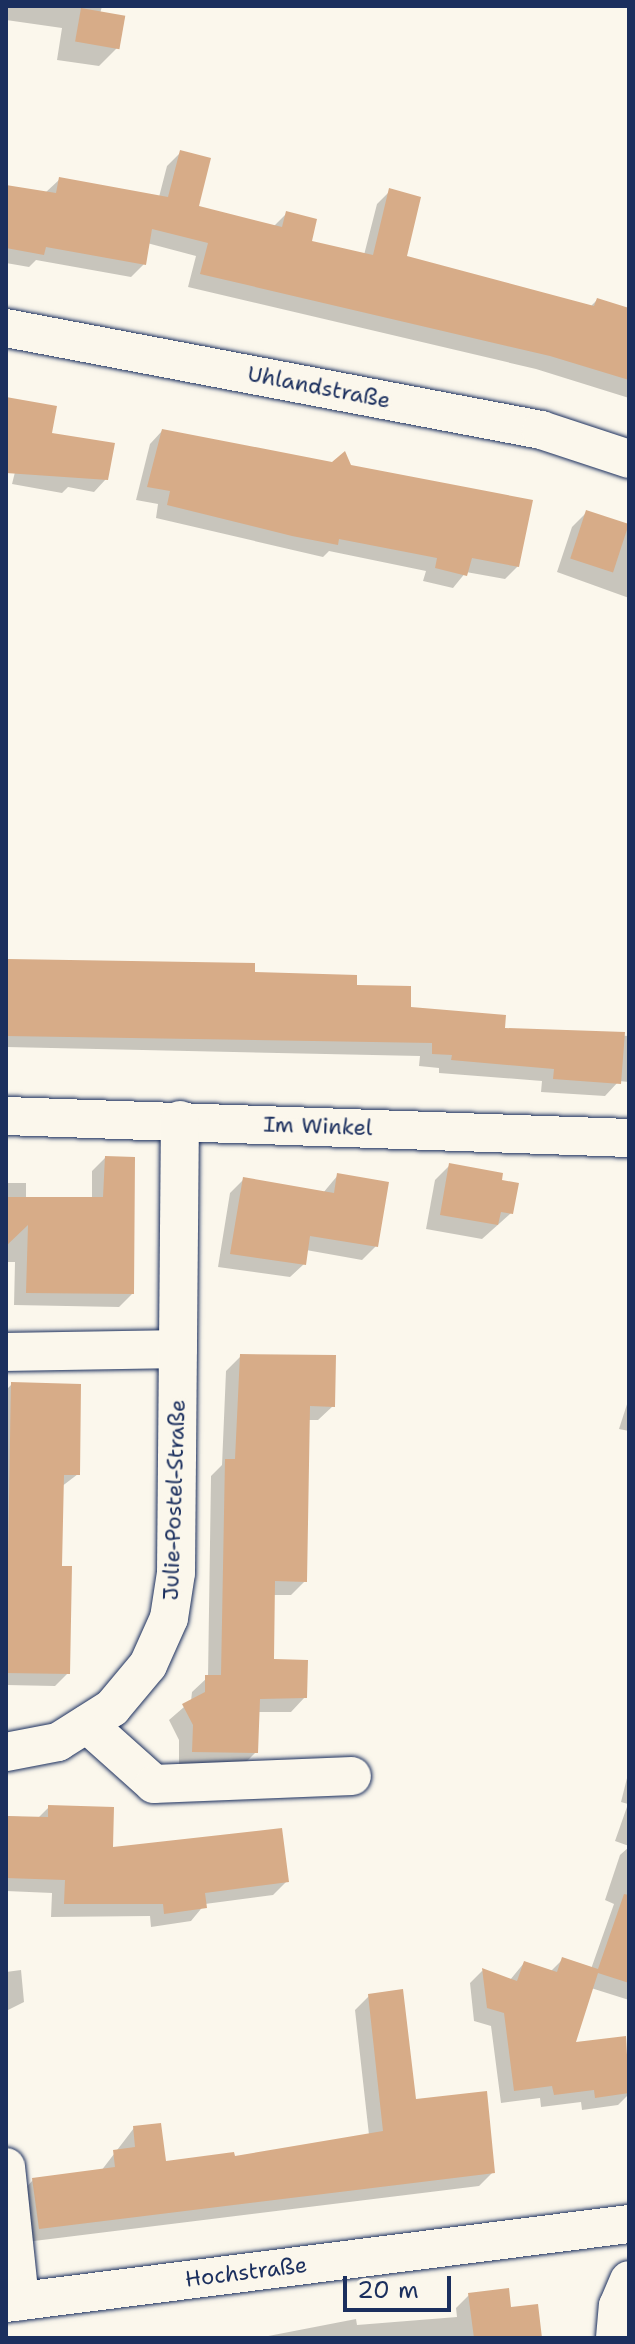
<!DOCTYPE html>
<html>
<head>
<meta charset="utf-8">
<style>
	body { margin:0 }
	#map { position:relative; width:635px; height:2344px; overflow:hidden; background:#fbf7ec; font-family:"Shantell Sans",sans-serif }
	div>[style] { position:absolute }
	.shadow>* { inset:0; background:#0003 }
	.building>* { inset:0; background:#d7ac88; transform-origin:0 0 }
	.roads { filter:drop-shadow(0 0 2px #1b2f5e) drop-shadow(0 0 2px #1b2f5e) }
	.minor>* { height:38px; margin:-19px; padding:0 19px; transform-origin:19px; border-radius:19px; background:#fbf7ec }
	span { translate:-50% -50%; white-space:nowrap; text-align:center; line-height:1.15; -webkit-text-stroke:6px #fbf7ec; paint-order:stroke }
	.street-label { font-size:22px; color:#1b2f5e }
	.frame { position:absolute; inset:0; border:8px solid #1b2f5e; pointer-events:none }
	.scale { position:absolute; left:343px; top:2276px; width:108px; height:36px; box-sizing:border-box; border:4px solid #1b2f5e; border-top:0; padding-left:10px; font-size:24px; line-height:28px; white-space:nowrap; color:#1b2f5e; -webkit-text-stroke:6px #fbf7ec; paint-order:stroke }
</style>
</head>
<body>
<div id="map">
	<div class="shadow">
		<div style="clip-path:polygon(6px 6px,102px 6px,100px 14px,118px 47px,99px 66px,57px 60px,62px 28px,6px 20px)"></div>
		<div style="clip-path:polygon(181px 152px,196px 208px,273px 227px,287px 213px,309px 242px,364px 255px,377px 204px,390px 191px,404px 257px,590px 307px,597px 300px,629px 310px,629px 398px,536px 369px,188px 287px,196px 256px,147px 243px,144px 264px,131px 277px,36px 260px,29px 267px,6px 263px,6px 186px,45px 193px,60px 179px,159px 197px,167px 166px)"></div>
		<div style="clip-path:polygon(6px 400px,50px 435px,106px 479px,94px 492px,68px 487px,62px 493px,12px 484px,17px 464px,6px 462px)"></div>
		<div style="clip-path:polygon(162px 431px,350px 467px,518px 566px,505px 579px,466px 572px,453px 588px,423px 581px,426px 571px,329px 551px,323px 557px,156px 518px,158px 504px,136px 500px,150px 444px)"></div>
		<div style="clip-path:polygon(587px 512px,629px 526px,629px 598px,557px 572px,572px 527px)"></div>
		<div style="clip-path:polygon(6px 961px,253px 965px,253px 974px,355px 987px,409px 1009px,503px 1030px,629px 1036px,629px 1082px,619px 1081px,605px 1096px,541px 1092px,542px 1081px,439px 1073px,439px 1068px,419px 1066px,420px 1056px,6px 1047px)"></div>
		<div style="clip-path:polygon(105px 1158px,132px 1294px,119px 1307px,14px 1305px,15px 1262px,6px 1262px,6px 1183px,26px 1183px,26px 1199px,92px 1199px,92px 1171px)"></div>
		<div style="clip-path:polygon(449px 1166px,500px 1182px,511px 1213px,482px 1239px,426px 1229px,435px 1180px)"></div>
		<div style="clip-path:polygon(338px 1175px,376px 1246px,362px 1260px,306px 1250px,304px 1264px,290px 1277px,218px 1267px,230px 1193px,244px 1179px,323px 1193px)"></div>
		<div style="clip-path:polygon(241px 1356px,333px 1406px,318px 1420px,308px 1420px,305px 1581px,291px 1595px,273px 1595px,272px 1661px,305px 1697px,291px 1712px,258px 1712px,256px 1752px,242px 1766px,179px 1766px,179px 1740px,169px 1720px,191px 1701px,192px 1692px,208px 1677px,211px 1476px,222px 1465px,226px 1371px)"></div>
		<div style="clip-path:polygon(12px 1384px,78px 1474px,61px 1487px,60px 1568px,68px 1673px,55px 1686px,6px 1685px,6px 1390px)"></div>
		<div style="clip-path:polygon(629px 1398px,629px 1431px,619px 1429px)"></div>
		<div style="clip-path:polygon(629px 1770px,629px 1846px,615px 1841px,628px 1804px,621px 1802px)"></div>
		<div style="clip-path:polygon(49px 1807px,111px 1849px,287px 1881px,273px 1895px,205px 1904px,191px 1921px,151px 1927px,150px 1916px,51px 1917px,52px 1893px,6px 1891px,6px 1816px,38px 1818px)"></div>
		<div style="clip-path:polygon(629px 1847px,629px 2000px,591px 1988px,573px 2045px,625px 2039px,629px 2094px,618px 2105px,582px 2110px,581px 2102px,541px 2107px,540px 2098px,501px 2103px,491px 2026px,474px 2021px,470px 1983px,482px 1971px,510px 1980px,524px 1963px,550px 1972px,563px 1959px,591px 1969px,614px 1904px,605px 1900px,620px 1855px)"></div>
		<div style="clip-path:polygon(21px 1970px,24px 2002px,6px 2011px,6px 1972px)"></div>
		<div style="clip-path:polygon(369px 1996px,414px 2101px,493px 2172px,479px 2186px,26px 2242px,20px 2194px,33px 2180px,101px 2171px,134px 2128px,164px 2163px,233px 2158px,369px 2135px,355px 2010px)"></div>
		<div style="clip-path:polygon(469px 2295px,509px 2309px,539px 2338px,258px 2338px,356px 2319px,357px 2325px,457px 2317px,456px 2308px)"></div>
	</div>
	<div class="building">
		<div style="left:81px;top:8px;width:45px;height:34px;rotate:10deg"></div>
		<div style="clip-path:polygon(180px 150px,211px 158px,199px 206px,282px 227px,286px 211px,317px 219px,312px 241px,373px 255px,389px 188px,421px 197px,407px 256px,594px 306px,597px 298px,629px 308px,629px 380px,550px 356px,200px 274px,208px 243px,152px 229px,146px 265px,46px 247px,44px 255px,6px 248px,6px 185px,56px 193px,59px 177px,168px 197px)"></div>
		<div style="clip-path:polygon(6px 397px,57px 406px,52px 433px,115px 443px,108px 480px,6px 473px)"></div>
		<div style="clip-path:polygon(162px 429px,332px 462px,345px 451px,351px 465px,533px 500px,519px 567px,472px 558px,467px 576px,435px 568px,437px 558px,339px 539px,338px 545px,292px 536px,167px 505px,170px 491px,147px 487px)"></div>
		<div style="left:586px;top:510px;width:45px;height:51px;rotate:18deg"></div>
		<div style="clip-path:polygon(8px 959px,255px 963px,255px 972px,357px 975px,357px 985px,411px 986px,411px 1007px,506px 1015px,505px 1028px,625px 1032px,621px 1084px,553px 1079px,554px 1069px,451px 1060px,452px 1055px,432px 1054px,432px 1043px,6px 1036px)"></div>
		<div style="clip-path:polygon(105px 1156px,135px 1157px,134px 1294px,26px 1293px,28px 1225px,6px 1246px,6px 1197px,103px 1197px)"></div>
		<div style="clip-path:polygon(449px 1163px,503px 1173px,502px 1180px,519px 1183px,513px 1214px,501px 1212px,498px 1225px,440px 1215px)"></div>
		<div style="clip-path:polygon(337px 1173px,389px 1182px,378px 1247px,310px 1236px,306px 1265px,230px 1254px,243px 1177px,334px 1193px)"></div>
		<div style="clip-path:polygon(240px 1354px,336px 1355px,335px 1407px,310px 1406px,307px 1582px,275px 1581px,274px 1659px,308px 1660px,307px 1698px,260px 1699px,258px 1753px,192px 1752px,193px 1725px,182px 1704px,205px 1692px,205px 1675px,221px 1675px,225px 1459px,235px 1459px)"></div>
		<div style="clip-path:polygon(11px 1382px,81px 1384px,80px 1475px,64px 1475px,62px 1566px,72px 1566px,70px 1674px,6px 1673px)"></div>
		<div style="clip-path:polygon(48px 1805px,114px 1807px,113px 1847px,282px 1828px,289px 1882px,205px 1893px,207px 1908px,164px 1914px,163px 1904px,64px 1904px,65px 1880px,6px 1878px,6px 1816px,48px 1817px)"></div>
		<div style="clip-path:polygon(624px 1894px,629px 1895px,629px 1983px,598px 1973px,576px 2042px,626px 2036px,629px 2093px,595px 2098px,594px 2090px,554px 2095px,552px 2086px,514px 2091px,504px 2013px,487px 2008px,482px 1968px,517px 1981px,524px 1961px,557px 1972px,562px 1957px,598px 1969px)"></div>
		<div style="clip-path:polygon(403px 1989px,416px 2099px,487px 2091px,495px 2173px,39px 2229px,32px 2178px,115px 2167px,113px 2150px,135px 2147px,133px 2126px,161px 2123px,166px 2161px,234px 2152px,235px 2156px,383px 2131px,368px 1994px)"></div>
		<div style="clip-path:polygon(509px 2288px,511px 2307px,538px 2304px,542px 2338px,474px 2338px,468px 2293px)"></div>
	</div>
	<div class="roads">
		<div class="minor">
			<div style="left:6px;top:328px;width:545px;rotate:10.79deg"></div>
			<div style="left:541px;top:430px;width:93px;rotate:18.2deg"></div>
			<div style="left:6px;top:1116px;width:623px;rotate:2.02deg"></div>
			<div style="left:6px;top:1352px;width:172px;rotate:-1deg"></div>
			<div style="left:87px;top:1724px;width:90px;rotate:41.8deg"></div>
			<div style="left:154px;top:1784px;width:198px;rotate:-2.3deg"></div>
			<div style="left:6px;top:1752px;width:53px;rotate:-10.9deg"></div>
			<div style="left:58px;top:1742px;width:64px;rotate:-32.2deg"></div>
			<div style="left:112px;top:1708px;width:56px;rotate:-50.1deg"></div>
			<div style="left:148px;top:1665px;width:51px;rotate:-65.9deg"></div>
			<div style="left:169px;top:1618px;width:46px;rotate:-81.2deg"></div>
			<div style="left:176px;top:1573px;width:453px;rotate:-89.5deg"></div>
			<div style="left:6px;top:2167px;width:135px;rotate:84deg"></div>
			<div style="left:6px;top:2303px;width:628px;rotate:-7.23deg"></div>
			<div style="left:615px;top:2338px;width:32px;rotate:-85deg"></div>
			<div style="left:618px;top:2306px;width:28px;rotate:-67deg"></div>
		</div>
	</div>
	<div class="street-label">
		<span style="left:319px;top:387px;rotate:11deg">Uhlandstraße</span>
		<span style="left:318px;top:1126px;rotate:2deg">Im Winkel</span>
		<span style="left:174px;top:1500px;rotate:-88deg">Julie-Postel-Straße</span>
		<span style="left:246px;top:2272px;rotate:-7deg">Hochstraße</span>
	</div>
	<div class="frame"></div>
	<div class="scale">20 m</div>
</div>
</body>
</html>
